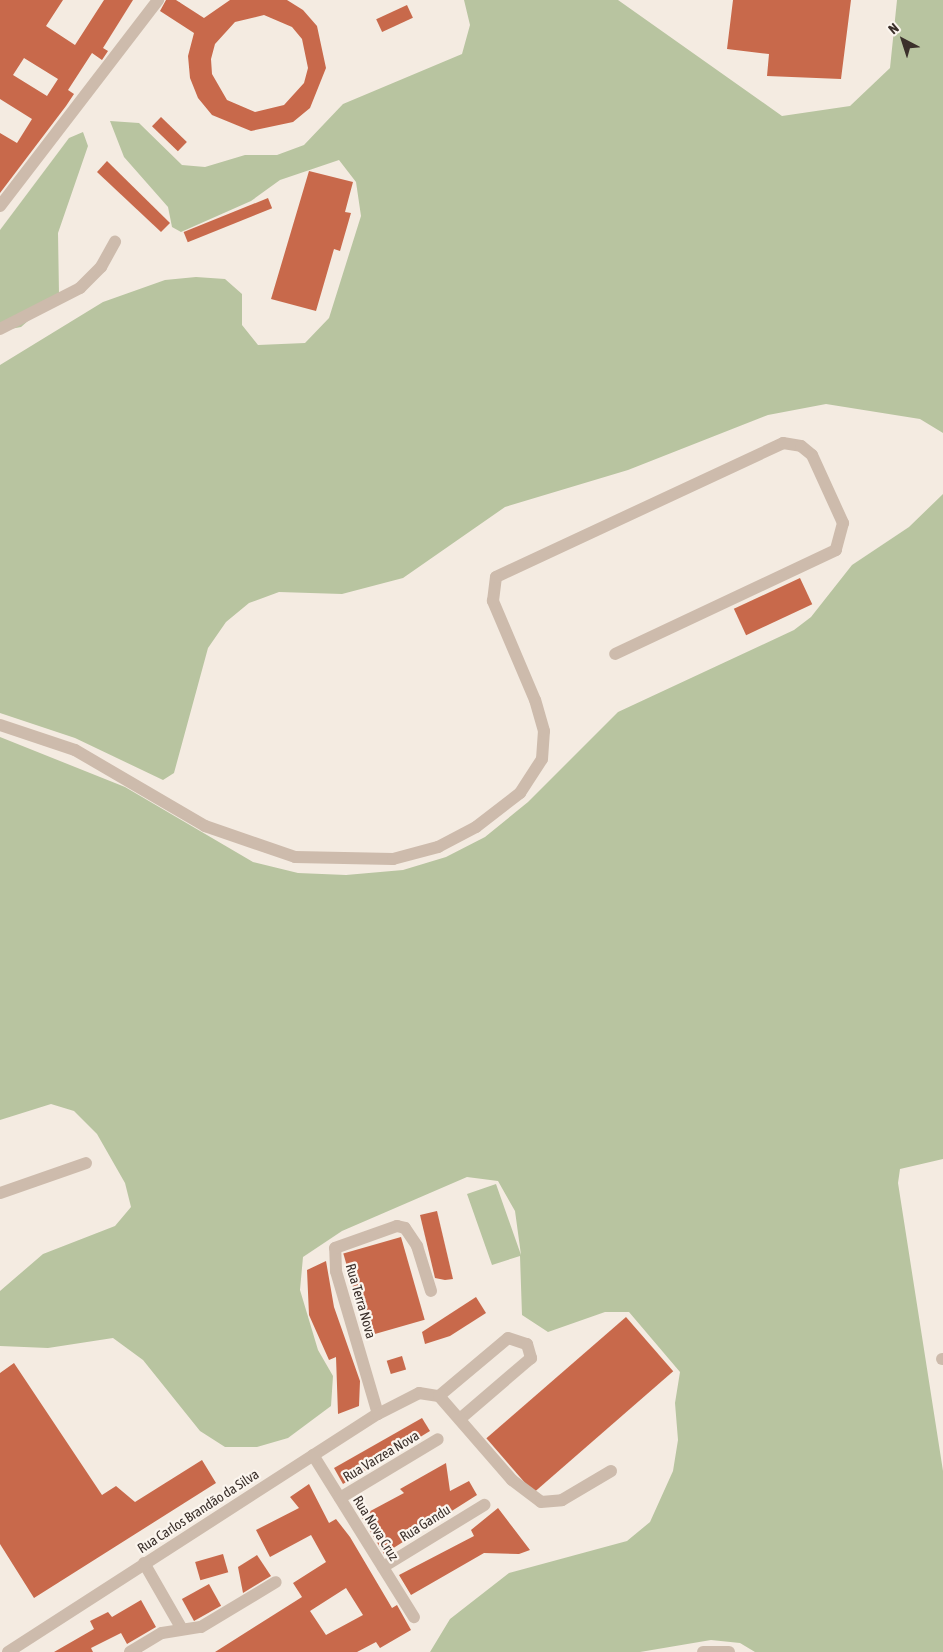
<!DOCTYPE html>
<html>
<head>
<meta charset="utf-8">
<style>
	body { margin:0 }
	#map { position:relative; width:943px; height:1652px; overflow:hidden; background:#f4ebe1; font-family:"Asap Condensed",sans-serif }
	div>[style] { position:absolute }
	.green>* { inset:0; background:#b8c4a0 }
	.building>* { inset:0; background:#c8694b; transform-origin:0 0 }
	.minor>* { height:12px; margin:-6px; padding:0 6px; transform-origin:6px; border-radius:6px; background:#cdbbac }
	span { translate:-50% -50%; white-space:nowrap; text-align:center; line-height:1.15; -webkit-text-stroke:4.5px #fbf5ee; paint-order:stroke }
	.street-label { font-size:14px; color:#3b302b }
	.north { position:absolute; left:878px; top:15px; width:50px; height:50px; -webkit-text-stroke:4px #fbf5ee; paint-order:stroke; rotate:320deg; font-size:14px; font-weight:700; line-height:20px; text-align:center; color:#3b302b }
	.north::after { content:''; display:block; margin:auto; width:18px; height:22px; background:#3b302b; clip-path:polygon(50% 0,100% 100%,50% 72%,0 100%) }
</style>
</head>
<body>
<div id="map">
	<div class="green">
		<div style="clip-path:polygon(464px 0,618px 0,782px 116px,850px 106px,890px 68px,897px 0,943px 0,943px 433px,920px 419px,826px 404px,768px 415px,628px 470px,505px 507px,403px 578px,342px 594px,279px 592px,249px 603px,226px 622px,208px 648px,174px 773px,163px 780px,75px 738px,0 713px,0 365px,103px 302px,165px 280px,196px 277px,225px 279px,242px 294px,242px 325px,258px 345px,305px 343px,329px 318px,361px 216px,356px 182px,339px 160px,280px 180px,251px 201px,181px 232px,172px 227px,168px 207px,124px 157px,110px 121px,139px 123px,182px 165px,205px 167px,245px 155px,277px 155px,304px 145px,343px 104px,462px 54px,470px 25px)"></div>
		<div style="clip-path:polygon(83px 132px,88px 146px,58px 233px,59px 294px,21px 327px,0 331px,0 230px,69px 138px)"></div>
		<div style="clip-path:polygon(943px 494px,943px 1159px,900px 1169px,898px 1183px,943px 1471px,943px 1652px,755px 1652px,740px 1643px,711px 1640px,640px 1652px,430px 1652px,450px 1619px,509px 1573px,627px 1541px,650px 1522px,673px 1471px,678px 1440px,675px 1403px,680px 1372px,629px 1312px,605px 1312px,548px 1332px,522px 1315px,520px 1256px,492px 1265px,467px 1194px,496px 1184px,521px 1255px,515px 1211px,498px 1181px,467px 1177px,342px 1231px,303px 1257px,300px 1290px,318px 1350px,333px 1376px,331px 1406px,288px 1438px,257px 1447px,225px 1447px,200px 1431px,143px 1360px,113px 1338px,48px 1348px,0 1346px,0 1291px,43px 1254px,115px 1226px,131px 1207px,125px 1183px,97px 1134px,74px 1111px,51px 1104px,0 1120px,0 737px,125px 787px,253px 862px,298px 873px,346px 875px,403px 870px,446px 857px,485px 837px,528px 802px,618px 712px,794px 630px,811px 617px,852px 565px,909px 527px)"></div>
	</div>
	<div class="building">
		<div style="clip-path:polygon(evenodd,0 0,63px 0,46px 26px,75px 45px,104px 0,133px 0,103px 48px,108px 51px,102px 60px,92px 53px,68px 90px,74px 94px,66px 106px,0 193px,0 133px,17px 143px,32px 119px,0 99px,0 0,24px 58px,58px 79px,47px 96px,13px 75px,24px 58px)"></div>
		<div style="clip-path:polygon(evenodd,166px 0,176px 0,204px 18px,230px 0,287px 0,303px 10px,317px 26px,326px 68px,310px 108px,293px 122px,251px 131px,212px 115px,198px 98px,190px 78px,188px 56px,194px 33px,160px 11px,166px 0,264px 15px,292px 27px,302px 39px,308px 68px,304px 83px,284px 105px,255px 112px,227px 100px,212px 74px,211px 59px,215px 44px,235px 22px,264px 15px)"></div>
		<div style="clip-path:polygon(733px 0,851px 0,841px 79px,767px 76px,769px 54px,727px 49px)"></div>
		<div style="left:407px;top:5px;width:14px;height:34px;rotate:65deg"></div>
		<div style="left:161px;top:117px;width:36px;height:13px;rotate:44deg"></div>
		<div style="clip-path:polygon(107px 161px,170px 223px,161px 232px,97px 172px)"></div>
		<div style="clip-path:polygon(309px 171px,353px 182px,345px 212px,351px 213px,340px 251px,334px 249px,316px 311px,271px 299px)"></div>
		<div style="left:268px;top:198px;width:11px;height:91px;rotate:68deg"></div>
		<div style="left:800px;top:578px;width:29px;height:73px;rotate:65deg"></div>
		<div style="clip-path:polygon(437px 1211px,453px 1279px,445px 1280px,435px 1278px,420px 1215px)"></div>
		<div style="left:401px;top:1237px;width:86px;height:60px;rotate:74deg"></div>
		<div style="clip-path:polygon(326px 1261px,334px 1307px,360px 1381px,359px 1406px,338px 1414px,336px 1357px,329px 1360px,309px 1315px,307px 1270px)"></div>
		<div style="clip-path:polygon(476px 1297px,486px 1313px,450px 1336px,425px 1344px,422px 1332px)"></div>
		<div style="left:626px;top:1317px;width:72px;height:185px;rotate:49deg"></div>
		<div style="left:402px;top:1356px;width:14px;height:16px;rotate:73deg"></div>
		<div style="clip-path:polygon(14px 1363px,102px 1495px,116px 1486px,135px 1502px,202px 1460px,216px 1483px,34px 1598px,0 1544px,0 1373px)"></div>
		<div style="clip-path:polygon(422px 1418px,430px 1431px,343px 1484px,334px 1468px)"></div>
		<div style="clip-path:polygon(446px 1463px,450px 1491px,469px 1481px,477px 1495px,384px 1554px,361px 1516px,404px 1493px,400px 1489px)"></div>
		<div style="clip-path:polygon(evenodd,309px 1484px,329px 1523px,336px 1519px,350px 1537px,392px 1608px,397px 1605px,411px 1630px,380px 1648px,376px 1642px,357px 1652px,215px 1652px,302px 1597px,293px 1583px,326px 1562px,311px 1535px,270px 1557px,256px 1530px,299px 1508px,290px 1497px,309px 1484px,346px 1588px,363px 1615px,326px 1635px,310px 1611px,346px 1588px)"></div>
		<div style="clip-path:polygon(498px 1508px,530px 1550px,519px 1554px,484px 1553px,411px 1595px,399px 1575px,474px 1536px,471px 1530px)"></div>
		<div style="left:223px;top:1554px;width:19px;height:29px;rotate:74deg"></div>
		<div style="clip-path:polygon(257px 1555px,271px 1576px,243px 1593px,238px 1567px)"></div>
		<div style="left:209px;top:1584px;width:25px;height:31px;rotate:61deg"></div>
		<div style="clip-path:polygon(141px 1600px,156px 1627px,127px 1644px,121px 1633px,91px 1648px,93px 1652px,54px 1652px,94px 1629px,90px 1621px,108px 1612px,112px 1617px)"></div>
	</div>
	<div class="minor">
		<div style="left:0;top:206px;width:260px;rotate:-52.5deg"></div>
		<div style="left:0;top:329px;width:90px;rotate:-27.1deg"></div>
		<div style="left:80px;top:288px;width:30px;rotate:-45deg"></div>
		<div style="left:101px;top:267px;width:29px;rotate:-61deg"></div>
		<div style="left:0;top:725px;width:79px;rotate:18.4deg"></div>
		<div style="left:75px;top:750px;width:151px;rotate:30.3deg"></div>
		<div style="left:205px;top:826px;width:95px;rotate:19deg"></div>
		<div style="left:295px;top:857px;width:98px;rotate:1.2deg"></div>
		<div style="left:393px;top:859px;width:47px;rotate:-14.9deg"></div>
		<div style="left:438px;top:847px;width:43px;rotate:-27.8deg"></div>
		<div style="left:476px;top:827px;width:56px;rotate:-37.7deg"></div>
		<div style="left:520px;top:793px;width:40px;rotate:-57.1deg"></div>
		<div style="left:542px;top:759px;width:28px;rotate:-86deg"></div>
		<div style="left:544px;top:731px;width:32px;rotate:-106deg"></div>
		<div style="left:535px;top:700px;width:108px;rotate:-113deg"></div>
		<div style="left:493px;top:601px;width:24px;rotate:-83deg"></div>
		<div style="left:496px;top:577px;width:317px;rotate:-25deg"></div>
		<div style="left:783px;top:443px;width:18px;rotate:9deg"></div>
		<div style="left:801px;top:446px;width:14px;rotate:39deg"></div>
		<div style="left:812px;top:455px;width:75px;rotate:65.5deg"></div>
		<div style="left:843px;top:523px;width:28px;rotate:105deg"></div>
		<div style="left:836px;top:550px;width:244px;rotate:154.8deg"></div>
		<div style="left:0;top:1193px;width:91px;rotate:-19.2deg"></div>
		<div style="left:942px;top:1359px;width:1px"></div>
		<div style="left:439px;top:1396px;width:90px;rotate:-40deg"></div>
		<div style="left:508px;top:1338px;width:20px;rotate:18deg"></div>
		<div style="left:527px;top:1344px;width:15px;rotate:74deg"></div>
		<div style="left:531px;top:1358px;width:92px;rotate:139.4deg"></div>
		<div style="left:378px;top:1414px;width:149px;rotate:-106.4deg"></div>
		<div style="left:336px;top:1271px;width:23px;rotate:-92deg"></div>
		<div style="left:335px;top:1248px;width:66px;rotate:-19.5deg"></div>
		<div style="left:397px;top:1226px;width:8px;rotate:14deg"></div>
		<div style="left:405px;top:1228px;width:22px;rotate:56deg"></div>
		<div style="left:417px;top:1246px;width:47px;rotate:72.7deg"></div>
		<div style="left:313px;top:1455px;width:191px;rotate:58.1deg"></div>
		<div style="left:340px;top:1498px;width:114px;rotate:-31deg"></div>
		<div style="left:144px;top:1563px;width:76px;rotate:60.1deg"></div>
		<div style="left:383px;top:1567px;width:119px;rotate:-31.5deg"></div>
		<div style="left:8px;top:1652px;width:440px;rotate:-32.8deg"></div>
		<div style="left:378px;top:1414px;width:46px;rotate:-27.1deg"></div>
		<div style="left:419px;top:1393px;width:20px;rotate:9deg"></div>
		<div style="left:439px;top:1396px;width:111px;rotate:49deg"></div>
		<div style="left:512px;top:1480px;width:36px;rotate:37deg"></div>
		<div style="left:541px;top:1502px;width:21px;rotate:-5deg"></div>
		<div style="left:562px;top:1500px;width:57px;rotate:-30.6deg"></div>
		<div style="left:130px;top:1652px;width:37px;rotate:-31deg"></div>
		<div style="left:162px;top:1633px;width:39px;rotate:-9deg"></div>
		<div style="left:201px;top:1627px;width:87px;rotate:-31deg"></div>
		<div style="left:703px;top:1652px;width:26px"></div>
	</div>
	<div class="street-label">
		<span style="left:361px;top:1301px;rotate:74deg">Rua Terra Nova</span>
		<span style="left:381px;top:1456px;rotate:-31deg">Rua Varzea Nova</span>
		<span style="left:198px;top:1511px;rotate:-33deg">Rua Carlos Brandão da Silva</span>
		<span style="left:425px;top:1523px;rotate:-32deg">Rua Gandu</span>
		<span style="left:376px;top:1528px;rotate:58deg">Rua Nova Cruz</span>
	</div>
	<div class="north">N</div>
</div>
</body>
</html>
